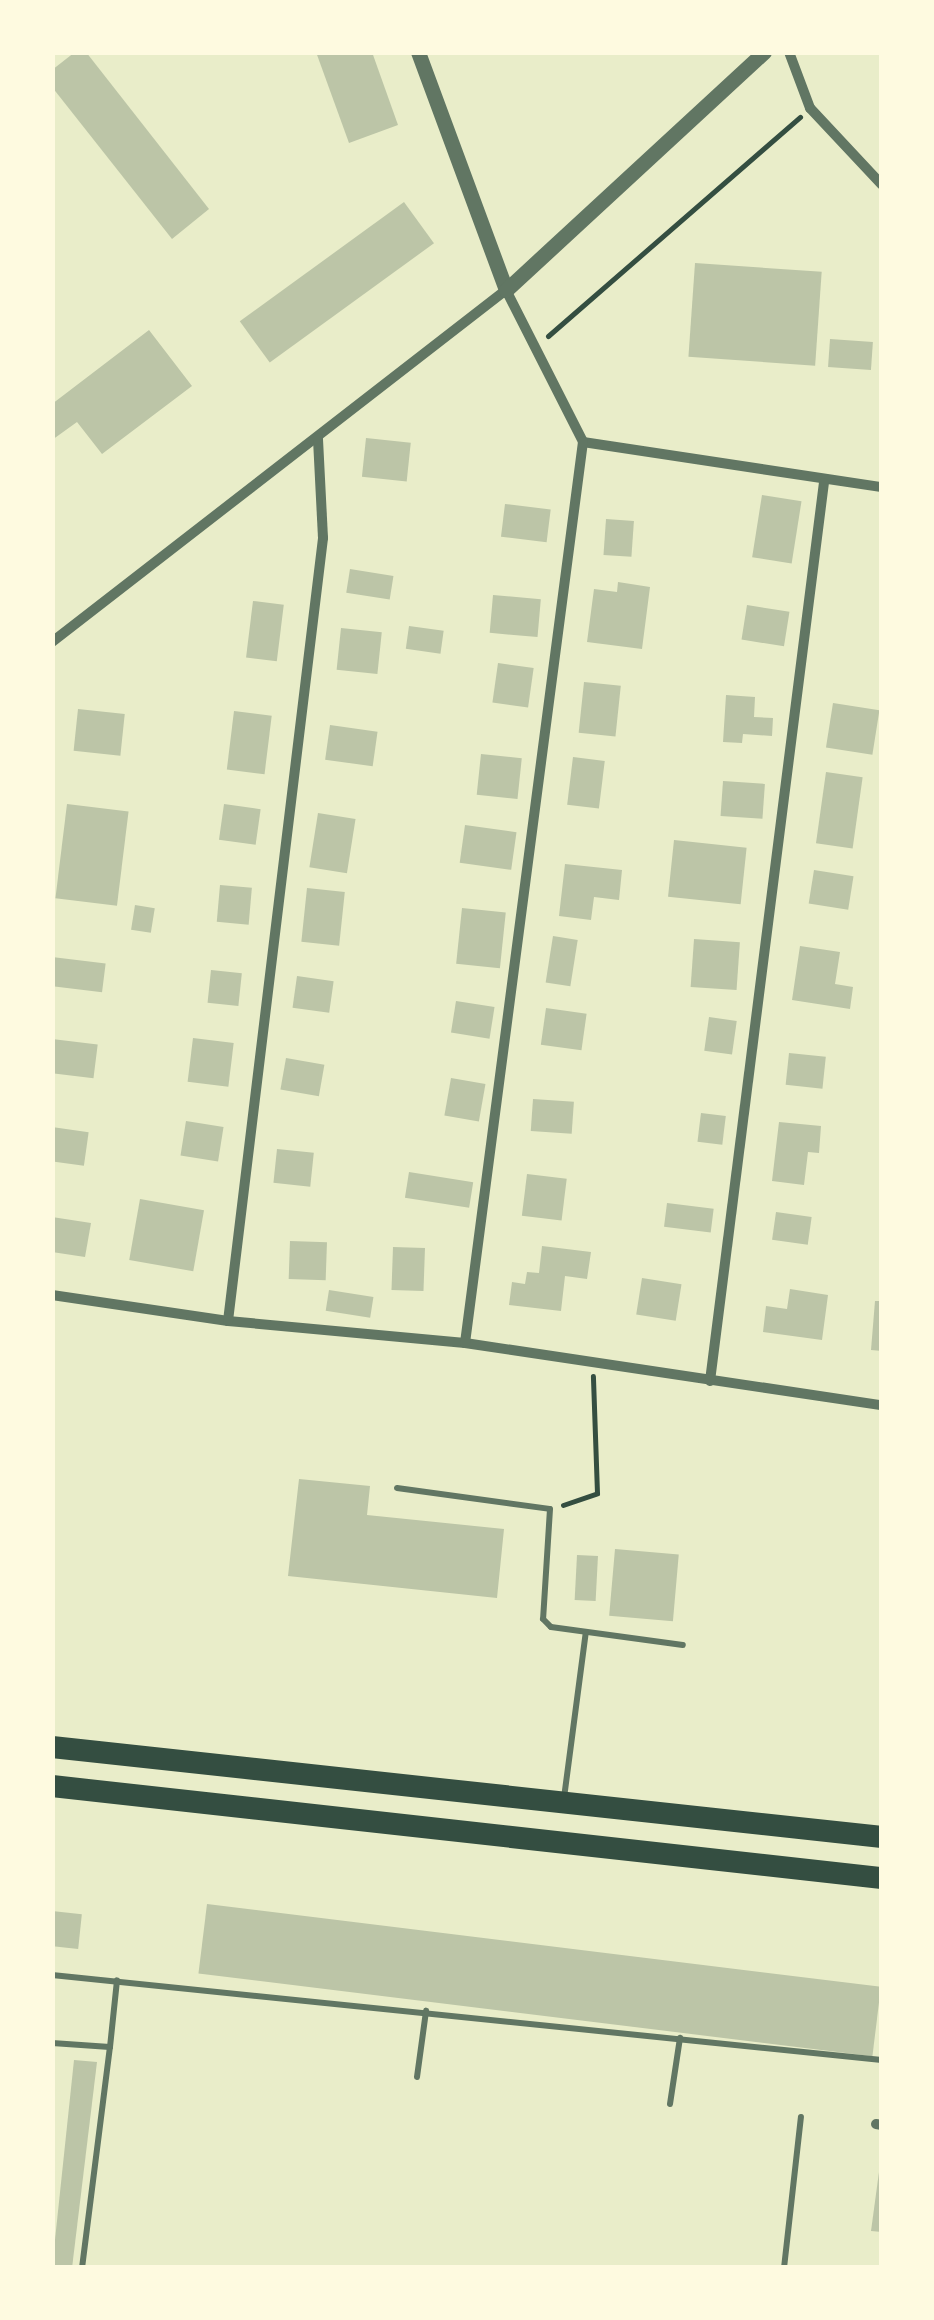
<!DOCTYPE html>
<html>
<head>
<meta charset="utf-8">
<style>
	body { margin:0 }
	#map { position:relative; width:934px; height:2320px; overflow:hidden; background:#e9edc9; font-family:Raleway,sans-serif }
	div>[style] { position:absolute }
	.building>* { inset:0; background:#bcc5a7; transform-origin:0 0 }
	.path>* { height:5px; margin:-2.5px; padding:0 2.5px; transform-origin:2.5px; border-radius:2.5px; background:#344e41 }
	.service>* { height:6px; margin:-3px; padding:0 3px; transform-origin:3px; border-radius:3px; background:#617663 }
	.minor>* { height:10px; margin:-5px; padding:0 5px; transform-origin:5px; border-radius:5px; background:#617663 }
	.tertiary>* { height:15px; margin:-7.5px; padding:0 7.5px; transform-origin:7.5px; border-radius:7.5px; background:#617663 }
	.trunk>* { height:22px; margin:-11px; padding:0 11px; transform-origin:11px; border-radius:11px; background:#344e41 }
	span { translate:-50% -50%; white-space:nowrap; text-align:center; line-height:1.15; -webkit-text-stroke:8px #fefae0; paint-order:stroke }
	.frame { position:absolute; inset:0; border:55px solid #fefae0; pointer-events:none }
</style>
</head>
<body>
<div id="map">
	<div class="building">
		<div style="clip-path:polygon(75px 52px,86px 52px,209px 209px,172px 239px,52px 87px,52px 70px)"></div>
		<div style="clip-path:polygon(316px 52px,372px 52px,398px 125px,349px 143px)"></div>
		<div style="left:404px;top:202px;width:51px;height:203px;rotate:54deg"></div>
		<div style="left:695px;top:263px;width:127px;height:94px;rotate:4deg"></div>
		<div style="clip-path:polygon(149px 330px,192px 386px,102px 454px,77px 422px,52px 440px,52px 404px)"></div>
		<div style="left:830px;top:339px;width:43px;height:28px;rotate:4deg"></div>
		<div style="left:366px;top:438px;width:45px;height:39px;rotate:6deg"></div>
		<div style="left:762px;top:495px;width:40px;height:63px;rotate:9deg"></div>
		<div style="left:505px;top:504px;width:46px;height:33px;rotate:7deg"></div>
		<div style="left:606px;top:519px;width:28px;height:36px;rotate:4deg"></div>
		<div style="left:350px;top:569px;width:44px;height:24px;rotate:9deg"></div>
		<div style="clip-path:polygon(618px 582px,650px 587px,642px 649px,587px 642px,594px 589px,617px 592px)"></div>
		<div style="left:493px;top:595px;width:48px;height:38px;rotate:5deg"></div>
		<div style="left:253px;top:601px;width:31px;height:57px;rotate:7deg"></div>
		<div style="left:747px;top:605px;width:43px;height:35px;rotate:9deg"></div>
		<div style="left:409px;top:626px;width:35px;height:23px;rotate:8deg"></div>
		<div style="left:341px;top:628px;width:41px;height:42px;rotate:6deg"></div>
		<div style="left:498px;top:663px;width:36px;height:40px;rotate:8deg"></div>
		<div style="left:584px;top:682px;width:37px;height:51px;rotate:6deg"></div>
		<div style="clip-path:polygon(726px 695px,755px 697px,754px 717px,773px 718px,772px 736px,743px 734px,742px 743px,723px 742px)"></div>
		<div style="left:833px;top:703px;width:47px;height:45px;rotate:9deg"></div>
		<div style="left:78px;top:709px;width:47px;height:42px;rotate:6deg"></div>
		<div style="left:234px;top:711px;width:38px;height:59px;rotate:7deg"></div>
		<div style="left:330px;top:725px;width:48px;height:35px;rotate:8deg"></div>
		<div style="left:481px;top:754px;width:41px;height:41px;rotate:6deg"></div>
		<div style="left:573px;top:757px;width:32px;height:48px;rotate:7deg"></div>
		<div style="left:826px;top:772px;width:37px;height:72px;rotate:8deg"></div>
		<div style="left:723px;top:781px;width:42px;height:35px;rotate:4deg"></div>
		<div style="left:67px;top:804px;width:62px;height:95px;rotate:7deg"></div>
		<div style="left:224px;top:804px;width:37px;height:36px;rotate:8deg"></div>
		<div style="left:318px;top:813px;width:38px;height:55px;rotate:9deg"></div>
		<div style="left:465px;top:825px;width:52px;height:38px;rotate:8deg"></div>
		<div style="left:674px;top:840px;width:73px;height:57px;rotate:6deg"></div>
		<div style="clip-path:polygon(565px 864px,622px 870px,619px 900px,594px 897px,591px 920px,559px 916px)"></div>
		<div style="left:814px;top:870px;width:40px;height:34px;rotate:9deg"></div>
		<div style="left:220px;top:885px;width:32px;height:37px;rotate:5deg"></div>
		<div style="left:307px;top:888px;width:38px;height:54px;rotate:6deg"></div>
		<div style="left:135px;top:905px;width:20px;height:25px;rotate:9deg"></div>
		<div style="left:462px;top:908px;width:44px;height:56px;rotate:6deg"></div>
		<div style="left:553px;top:936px;width:25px;height:47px;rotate:9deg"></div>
		<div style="left:694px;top:939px;width:46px;height:48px;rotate:4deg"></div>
		<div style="clip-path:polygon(800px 946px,840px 952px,835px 984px,853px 987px,850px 1009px,792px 1000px)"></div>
		<div style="left:52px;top:957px;width:54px;height:29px;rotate:7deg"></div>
		<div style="left:211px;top:970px;width:31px;height:33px;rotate:6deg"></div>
		<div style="left:297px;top:976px;width:37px;height:32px;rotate:8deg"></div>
		<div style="left:456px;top:1001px;width:39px;height:32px;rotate:9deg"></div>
		<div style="left:546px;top:1008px;width:41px;height:37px;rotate:8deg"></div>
		<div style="left:709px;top:1017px;width:28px;height:34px;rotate:8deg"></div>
		<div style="left:193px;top:1038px;width:41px;height:44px;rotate:7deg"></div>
		<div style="left:52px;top:1039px;width:46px;height:34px;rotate:7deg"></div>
		<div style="left:789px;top:1053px;width:37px;height:32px;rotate:6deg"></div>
		<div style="left:286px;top:1058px;width:39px;height:32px;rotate:10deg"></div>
		<div style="left:451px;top:1078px;width:35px;height:38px;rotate:10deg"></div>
		<div style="left:533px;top:1099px;width:41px;height:32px;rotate:4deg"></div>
		<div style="left:701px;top:1113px;width:25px;height:29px;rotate:7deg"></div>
		<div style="left:186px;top:1121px;width:38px;height:35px;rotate:9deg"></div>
		<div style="clip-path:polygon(779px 1122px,821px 1126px,819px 1153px,808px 1152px,804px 1185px,772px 1181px)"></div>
		<div style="left:52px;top:1127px;width:37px;height:34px;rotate:8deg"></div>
		<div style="left:277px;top:1149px;width:37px;height:34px;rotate:6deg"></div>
		<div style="left:409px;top:1172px;width:65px;height:26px;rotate:9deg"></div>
		<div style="left:527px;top:1174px;width:40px;height:42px;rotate:7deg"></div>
		<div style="left:140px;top:1199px;width:65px;height:62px;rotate:10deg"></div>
		<div style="left:667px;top:1203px;width:47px;height:24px;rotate:7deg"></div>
		<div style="left:776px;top:1212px;width:36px;height:28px;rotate:8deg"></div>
		<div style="clip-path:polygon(52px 1217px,91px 1223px,85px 1257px,52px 1252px)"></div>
		<div style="left:290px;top:1241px;width:37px;height:38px;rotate:2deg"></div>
		<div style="clip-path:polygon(542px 1246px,591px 1252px,587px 1279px,565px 1276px,561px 1311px,509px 1305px,512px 1282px,525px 1284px,527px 1272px,539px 1273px)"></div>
		<div style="left:393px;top:1247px;width:32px;height:43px;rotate:2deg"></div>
		<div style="left:642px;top:1278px;width:40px;height:37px;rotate:9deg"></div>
		<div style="clip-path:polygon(790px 1289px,828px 1295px,822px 1340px,763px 1332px,766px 1306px,787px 1309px)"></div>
		<div style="left:329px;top:1290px;width:45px;height:21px;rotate:9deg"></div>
		<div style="clip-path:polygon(875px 1301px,882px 1301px,882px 1351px,871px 1350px)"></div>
		<div style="clip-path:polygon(299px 1479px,370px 1486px,367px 1515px,504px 1529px,497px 1598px,288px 1576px)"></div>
		<div style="left:615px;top:1549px;width:64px;height:67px;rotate:5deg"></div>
		<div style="left:577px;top:1555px;width:21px;height:45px;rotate:3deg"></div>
		<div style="left:207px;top:1904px;width:679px;height:70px;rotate:7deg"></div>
		<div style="left:52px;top:1911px;width:30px;height:35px;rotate:6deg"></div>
		<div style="clip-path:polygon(74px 2060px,97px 2062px,72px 2268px,52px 2268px)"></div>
		<div style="clip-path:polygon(879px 2172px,882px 2172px,882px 2232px,871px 2231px)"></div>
	</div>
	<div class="path">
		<div style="left:548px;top:336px;width:334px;rotate:-41deg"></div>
		<div style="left:563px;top:1505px;width:36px;rotate:-19deg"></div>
		<div style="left:597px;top:1493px;width:117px;rotate:-92deg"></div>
	</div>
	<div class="service">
		<div style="left:397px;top:1488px;width:154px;rotate:7.8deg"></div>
		<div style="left:550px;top:1509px;width:110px;rotate:93.6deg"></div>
		<div style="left:543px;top:1619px;width:11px;rotate:45deg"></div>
		<div style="left:551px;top:1627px;width:133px;rotate:7.8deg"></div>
		<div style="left:564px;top:1798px;width:167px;rotate:-82.5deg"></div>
		<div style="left:52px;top:1975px;width:834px;rotate:5.85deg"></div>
		<div style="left:52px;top:2043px;width:58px;rotate:3.9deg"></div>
		<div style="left:110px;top:2047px;width:67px;rotate:-84deg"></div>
		<div style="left:417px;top:2077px;width:67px;rotate:-82.2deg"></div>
		<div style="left:670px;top:2104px;width:67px;rotate:-81.4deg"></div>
		<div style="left:82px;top:2268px;width:223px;rotate:-82.8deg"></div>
		<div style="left:784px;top:2268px;width:152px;rotate:-83.6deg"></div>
	</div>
	<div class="minor">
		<div style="left:789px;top:52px;width:60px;rotate:69.4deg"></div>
		<div style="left:810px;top:108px;width:105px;rotate:46.9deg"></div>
		<div style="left:52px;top:642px;width:574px;rotate:-37.79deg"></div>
		<div style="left:506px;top:290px;width:170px;rotate:63.1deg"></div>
		<div style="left:583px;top:442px;width:302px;rotate:8.6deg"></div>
		<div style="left:52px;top:1295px;width:178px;rotate:8.4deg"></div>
		<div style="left:228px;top:1321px;width:238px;rotate:5.3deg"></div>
		<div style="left:465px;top:1343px;width:422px;rotate:8.5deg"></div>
		<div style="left:228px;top:1321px;width:789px;rotate:-83.08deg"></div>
		<div style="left:323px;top:538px;width:100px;rotate:-92.9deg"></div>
		<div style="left:465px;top:1343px;width:909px;rotate:-82.54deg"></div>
		<div style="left:710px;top:1381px;width:905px;rotate:-82.77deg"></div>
		<div style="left:876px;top:2124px;width:6px;rotate:9deg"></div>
	</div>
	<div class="tertiary">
		<div style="left:418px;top:52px;width:254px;rotate:69.7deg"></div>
		<div style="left:506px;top:290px;width:351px;rotate:-42.7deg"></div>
	</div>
	<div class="trunk">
		<div style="left:52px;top:1747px;width:835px;rotate:6.19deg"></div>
		<div style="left:52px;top:1786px;width:835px;rotate:6.33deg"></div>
	</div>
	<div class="frame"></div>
</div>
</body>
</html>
